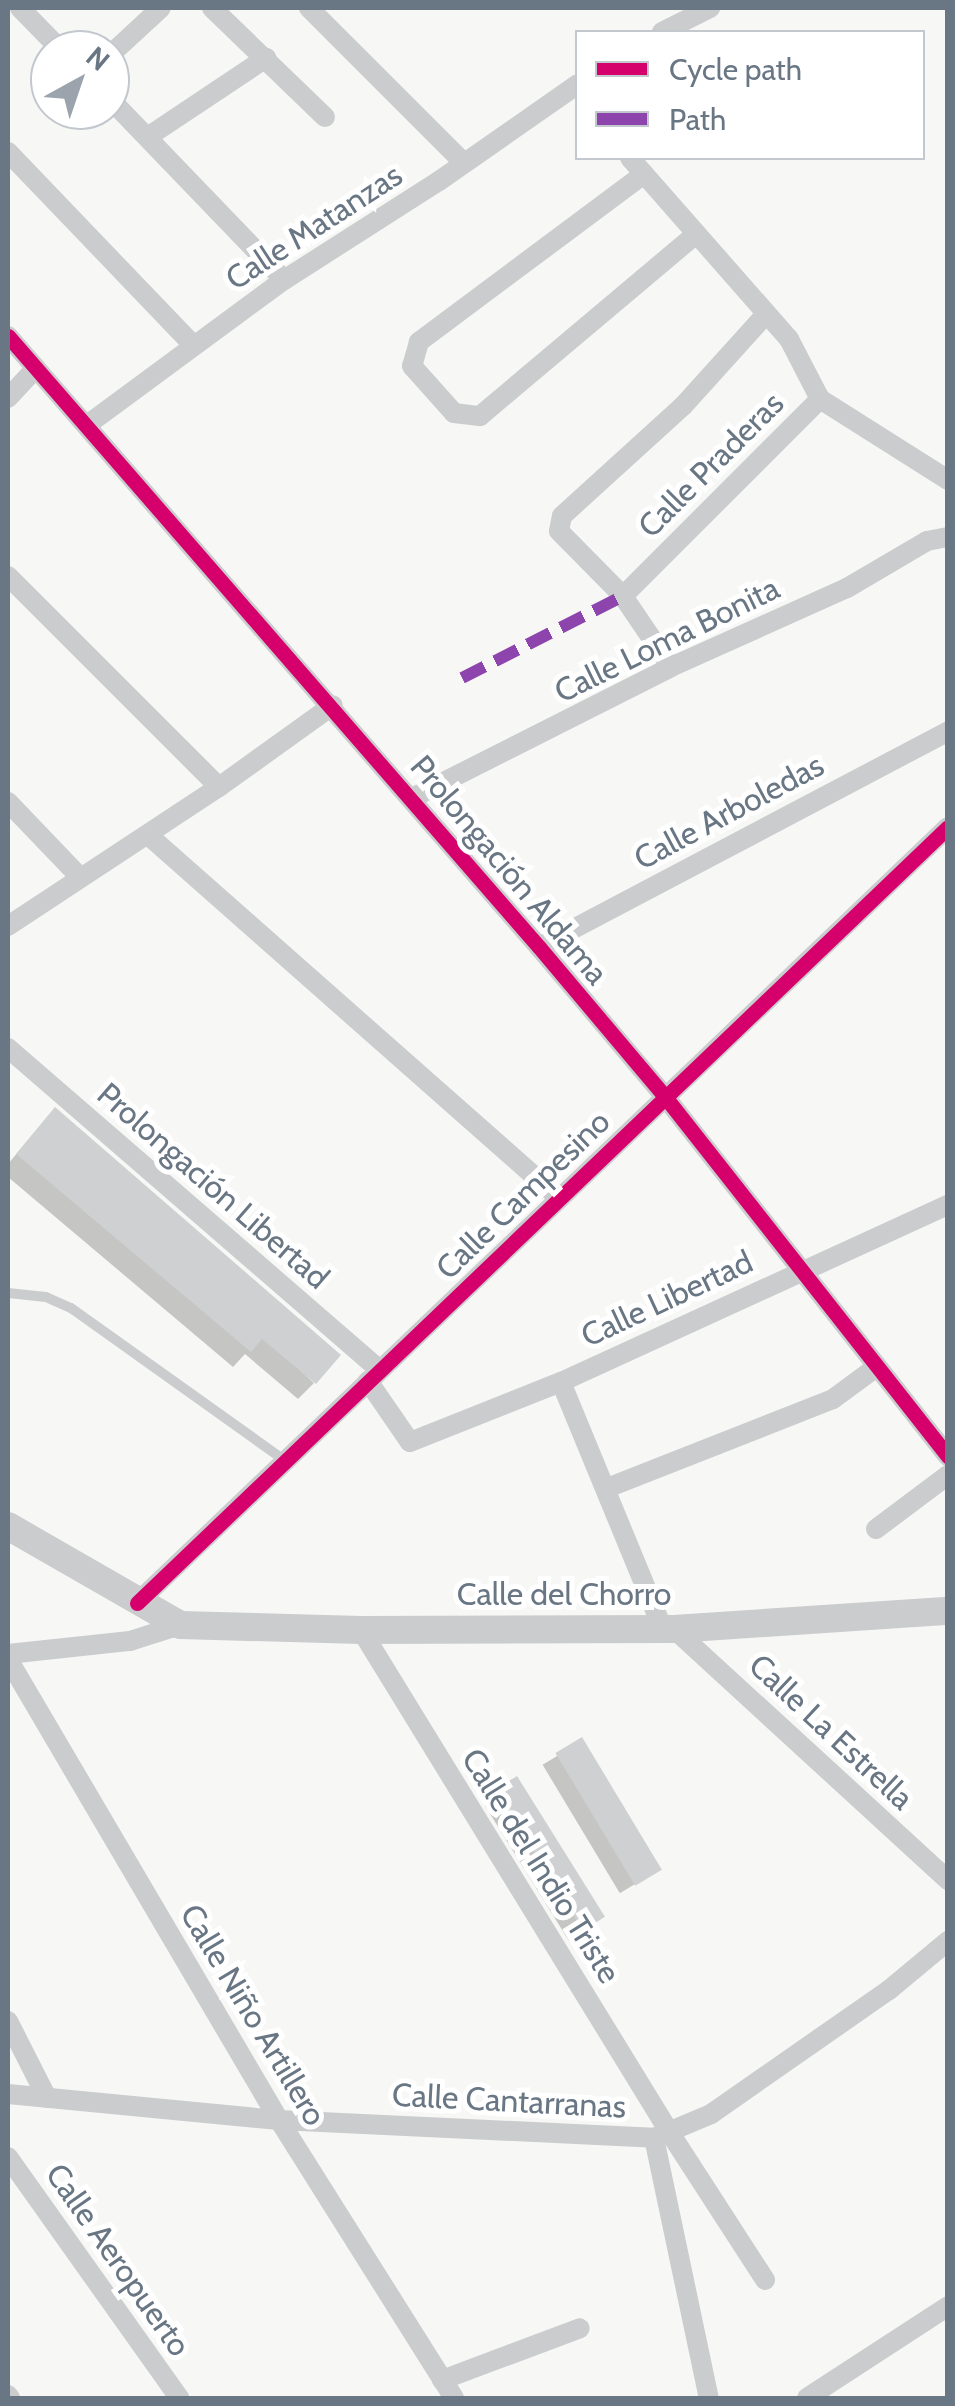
<!DOCTYPE html>
<html>
<head>
<meta charset="utf-8">
<style>
	body { margin:0 }
	#map { position:relative; width:955px; height:2406px; overflow:hidden; background:#f7f7f6; font-family:Cabin,sans-serif }
	div>[style] { position:absolute }
	.shadow>* { inset:0; background:#0003; transform-origin:0 0 }
	.building>* { inset:0; background:#cfd0d1; transform-origin:0 0 }
	.service>* { height:10px; margin:-5px; padding:0 5px; transform-origin:5px; border-radius:5px; background:#cbcccd }
	.minor>* { height:20px; margin:-10px; padding:0 10px; transform-origin:10px; border-radius:10px; background:#cbcccd }
	.tertiary>* { height:28px; margin:-14px; padding:0 14px; transform-origin:14px; border-radius:14px; background:#cbcccd }
	.quiet>* { height:12px; margin-top:-6px; transform-origin:0; background:repeating-linear-gradient(90deg,#8e44ad 0 25px,transparent 0 37px) }
	.cycleway>* { height:15px; margin:-7.5px; padding:0 7.5px; transform-origin:7.5px; border-radius:7.5px; background:#d6006c }
	span { translate:-50% -50%; white-space:nowrap; text-align:center; line-height:1.15; -webkit-text-stroke:10px #fff; paint-order:stroke }
	.street-label { font-size:32px; color:#697684 }
	.frame { position:absolute; inset:0; border:10px solid #697684; pointer-events:none }
	.legend { position:absolute; left:575px; top:30px; width:350px; height:130px; box-sizing:border-box; background:#fff; border:2px solid #c3c8ce; margin:0; padding:12px 18px; list-style:none; font-size:30px; color:#697684 }
	.legend li { display:flex; align-items:center; gap:20px; height:50px }
	.legend b { width:50px; border:2px solid #c3c8ce }
	.north { position:absolute; left:30px; top:30px; width:100px; height:100px; box-sizing:border-box; background:#fff; border:2px solid #c3c8ce; border-radius:50%; rotate:40deg; font-size:28px; font-weight:700; line-height:40px; text-align:center; color:#697684 }
	.north::after { content:''; display:block; margin:auto; width:35px; height:45px; background:#9ba3ac; clip-path:polygon(50% 0,100% 100%,50% 72%,0 100%) }
</style>
</head>
<body>
<div id="map">
	<div class="shadow">
		<div style="clip-path:polygon(39px 1127px,314px 1383px,298px 1399px,245px 1354px,233px 1367px,8px 1177px,8px 1164px)"></div>
		<div style="left:582px;top:1741px;width:150px;height:46px;rotate:59deg"></div>
		<div style="clip-path:polygon(496px 1792px,603px 1915px,569px 1941px,484px 1804px)"></div>
	</div>
	<div class="building">
		<div style="clip-path:polygon(55px 1107px,341px 1355px,316px 1384px,262px 1339px,251px 1352px,16px 1154px)"></div>
		<div style="left:582px;top:1737px;width:155px;height:31px;rotate:59deg"></div>
		<div style="left:517px;top:1776px;width:166px;height:26px;rotate:58deg"></div>
	</div>
	<div class="service">
		<div style="left:8px;top:1293px;width:38px;rotate:6deg"></div>
		<div style="left:46px;top:1297px;width:27px;rotate:24deg"></div>
		<div style="left:71px;top:1308px;width:260px;rotate:35.5deg"></div>
	</div>
	<div class="minor">
		<div style="left:20px;top:8px;width:59px;rotate:45.7deg"></div>
		<div style="left:212px;top:8px;width:157px;rotate:44deg"></div>
		<div style="left:309px;top:8px;width:219px;rotate:45deg"></div>
		<div style="left:662px;top:32px;width:54px;rotate:-26.6deg"></div>
		<div style="left:110px;top:55px;width:69px;rotate:-42.7deg"></div>
		<div style="left:110px;top:99px;width:251px;rotate:46.1deg"></div>
		<div style="left:149px;top:136px;width:141px;rotate:-33.7deg"></div>
		<div style="left:8px;top:152px;width:266px;rotate:46.2deg"></div>
		<div style="left:630px;top:158px;width:241px;rotate:48.7deg"></div>
		<div style="left:789px;top:339px;width:68px;rotate:62.7deg"></div>
		<div style="left:644px;top:174px;width:281px;rotate:143.3deg"></div>
		<div style="left:419px;top:342px;width:25px;rotate:106deg"></div>
		<div style="left:412px;top:366px;width:63px;rotate:48.2deg"></div>
		<div style="left:454px;top:413px;width:26px;rotate:7deg"></div>
		<div style="left:480px;top:416px;width:282px;rotate:-40.1deg"></div>
		<div style="left:8px;top:336px;width:809px;rotate:49.01deg"></div>
		<div style="left:539px;top:947px;width:197px;rotate:49.9deg"></div>
		<div style="left:666px;top:1098px;width:456px;rotate:51.8deg"></div>
		<div style="left:8px;top:398px;width:41px;rotate:-47deg"></div>
		<div style="left:820px;top:399px;width:151px;rotate:32.3deg"></div>
		<div style="left:87px;top:425px;width:245px;rotate:-36.4deg"></div>
		<div style="left:284px;top:280px;width:184px;rotate:-32.6deg"></div>
		<div style="left:439px;top:181px;width:169px;rotate:-34.9deg"></div>
		<div style="left:8px;top:576px;width:298px;rotate:45deg"></div>
		<div style="left:623px;top:596px;width:279px;rotate:-45deg"></div>
		<div style="left:671px;top:667px;width:86px;rotate:-124.1deg"></div>
		<div style="left:623px;top:596px;width:91px;rotate:-134.6deg"></div>
		<div style="left:559px;top:531px;width:15px;rotate:-79deg"></div>
		<div style="left:562px;top:516px;width:164px;rotate:-42.3deg"></div>
		<div style="left:683px;top:406px;width:124px;rotate:-47.9deg"></div>
		<div style="left:412px;top:798px;width:290px;rotate:-26.8deg"></div>
		<div style="left:671px;top:667px;width:193px;rotate:-24.2deg"></div>
		<div style="left:847px;top:588px;width:93px;rotate:-30.4deg"></div>
		<div style="left:927px;top:541px;width:21px;rotate:-11deg"></div>
		<div style="left:8px;top:802px;width:104px;rotate:46.2deg"></div>
		<div style="left:148px;top:835px;width:548px;rotate:41.45deg"></div>
		<div style="left:8px;top:926px;width:253px;rotate:-33.4deg"></div>
		<div style="left:219px;top:787px;width:140px;rotate:-35.7deg"></div>
		<div style="left:539px;top:947px;width:463px;rotate:-27.8deg"></div>
		<div style="left:8px;top:1048px;width:492px;rotate:40.9deg"></div>
		<div style="left:368px;top:1381px;width:74px;rotate:55.5deg"></div>
		<div style="left:410px;top:1442px;width:162px;rotate:-21.7deg"></div>
		<div style="left:561px;top:1382px;width:426px;rotate:-24.6deg"></div>
		<div style="left:561px;top:1382px;width:267px;rotate:67.6deg"></div>
		<div style="left:607px;top:1488px;width:243px;rotate:-21.5deg"></div>
		<div style="left:833px;top:1399px;width:52px;rotate:-36.4deg"></div>
		<div style="left:876px;top:1529px;width:90px;rotate:-36.9deg"></div>
		<div style="left:137px;top:1603px;width:1122px;rotate:-43.74deg"></div>
		<div style="left:674px;top:1629px;width:372px;rotate:42.5deg"></div>
		<div style="left:361px;top:1630px;width:590px;rotate:58.44deg"></div>
		<div style="left:670px;top:2133px;width:175px;rotate:57.1deg"></div>
		<div style="left:8px;top:1654px;width:123px;rotate:-6.1deg"></div>
		<div style="left:130px;top:1641px;width:52px;rotate:-17.7deg"></div>
		<div style="left:8px;top:1659px;width:535px;rotate:59.55deg"></div>
		<div style="left:279px;top:2120px;width:328px;rotate:57.8deg"></div>
		<div style="left:8px;top:2021px;width:86px;rotate:63.1deg"></div>
		<div style="left:8px;top:2094px;width:272px;rotate:5.5deg"></div>
		<div style="left:279px;top:2120px;width:375px;rotate:2.7deg"></div>
		<div style="left:654px;top:2138px;width:62px;rotate:-22.8deg"></div>
		<div style="left:711px;top:2114px;width:217px;rotate:-34.9deg"></div>
		<div style="left:889px;top:1990px;width:77px;rotate:-39.7deg"></div>
		<div style="left:654px;top:2138px;width:266px;rotate:78.1deg"></div>
		<div style="left:8px;top:2157px;width:296px;rotate:54.6deg"></div>
		<div style="left:442px;top:2380px;width:147px;rotate:-20.6deg"></div>
		<div style="left:8px;top:2395px;width:4px;rotate:56deg"></div>
		<div style="left:807px;top:2398px;width:168px;rotate:-33.1deg"></div>
	</div>
	<div class="tertiary">
		<div style="left:8px;top:1526px;width:198px;rotate:29.9deg"></div>
		<div style="left:180px;top:1625px;width:181px;rotate:1.6deg"></div>
		<div style="left:361px;top:1630px;width:313px;rotate:-0.2deg"></div>
		<div style="left:674px;top:1629px;width:275px;rotate:-3.8deg"></div>
	</div>
	<div class="quiet">
		<div style="left:462px;top:678px;width:181px;rotate:-27deg"></div>
	</div>
	<div class="cycleway">
		<div style="left:8px;top:336px;width:809px;rotate:49.01deg"></div>
		<div style="left:539px;top:947px;width:197px;rotate:49.9deg"></div>
		<div style="left:666px;top:1098px;width:456px;rotate:51.8deg"></div>
		<div style="left:137px;top:1603px;width:1122px;rotate:-43.74deg"></div>
	</div>
	<div class="street-label">
		<span style="left:314px;top:227px;rotate:-33deg">Calle Matanzas</span>
		<span style="left:711px;top:465px;rotate:-45deg">Calle Praderas</span>
		<span style="left:667px;top:640px;rotate:-26deg">Calle Loma Bonita</span>
		<span style="left:729px;top:812px;rotate:-28deg">Calle Arboledas</span>
		<span style="left:509px;top:870px;rotate:50deg">Prolongación Aldama</span>
		<span style="left:213px;top:1186px;rotate:41deg">Prolongación Libertad</span>
		<span style="left:523px;top:1195px;rotate:-44deg">Calle Campesino</span>
		<span style="left:667px;top:1299px;rotate:-25deg">Calle Libertad</span>
		<span style="left:564px;top:1594px">Calle del Chorro</span>
		<span style="left:831px;top:1732px;rotate:43deg">Calle La Estrella</span>
		<span style="left:541px;top:1866px;rotate:58deg">Calle del Indio Triste</span>
		<span style="left:253px;top:2015px;rotate:59deg">Calle Niño Artillero</span>
		<span style="left:509px;top:2101px;rotate:3deg">Calle Cantarranas</span>
		<span style="left:118px;top:2260px;rotate:55deg">Calle Aeropuerto</span>
	</div>
	<div class="frame"></div>
	<ul class="legend">
	<li><b style="height:12px;background:#d6006c"></b>Cycle path</li>
	<li><b style="height:12px;background:#8e44ad"></b>Path</li>
	</ul>
	<div class="north">N</div>
</div>
</body>
</html>
